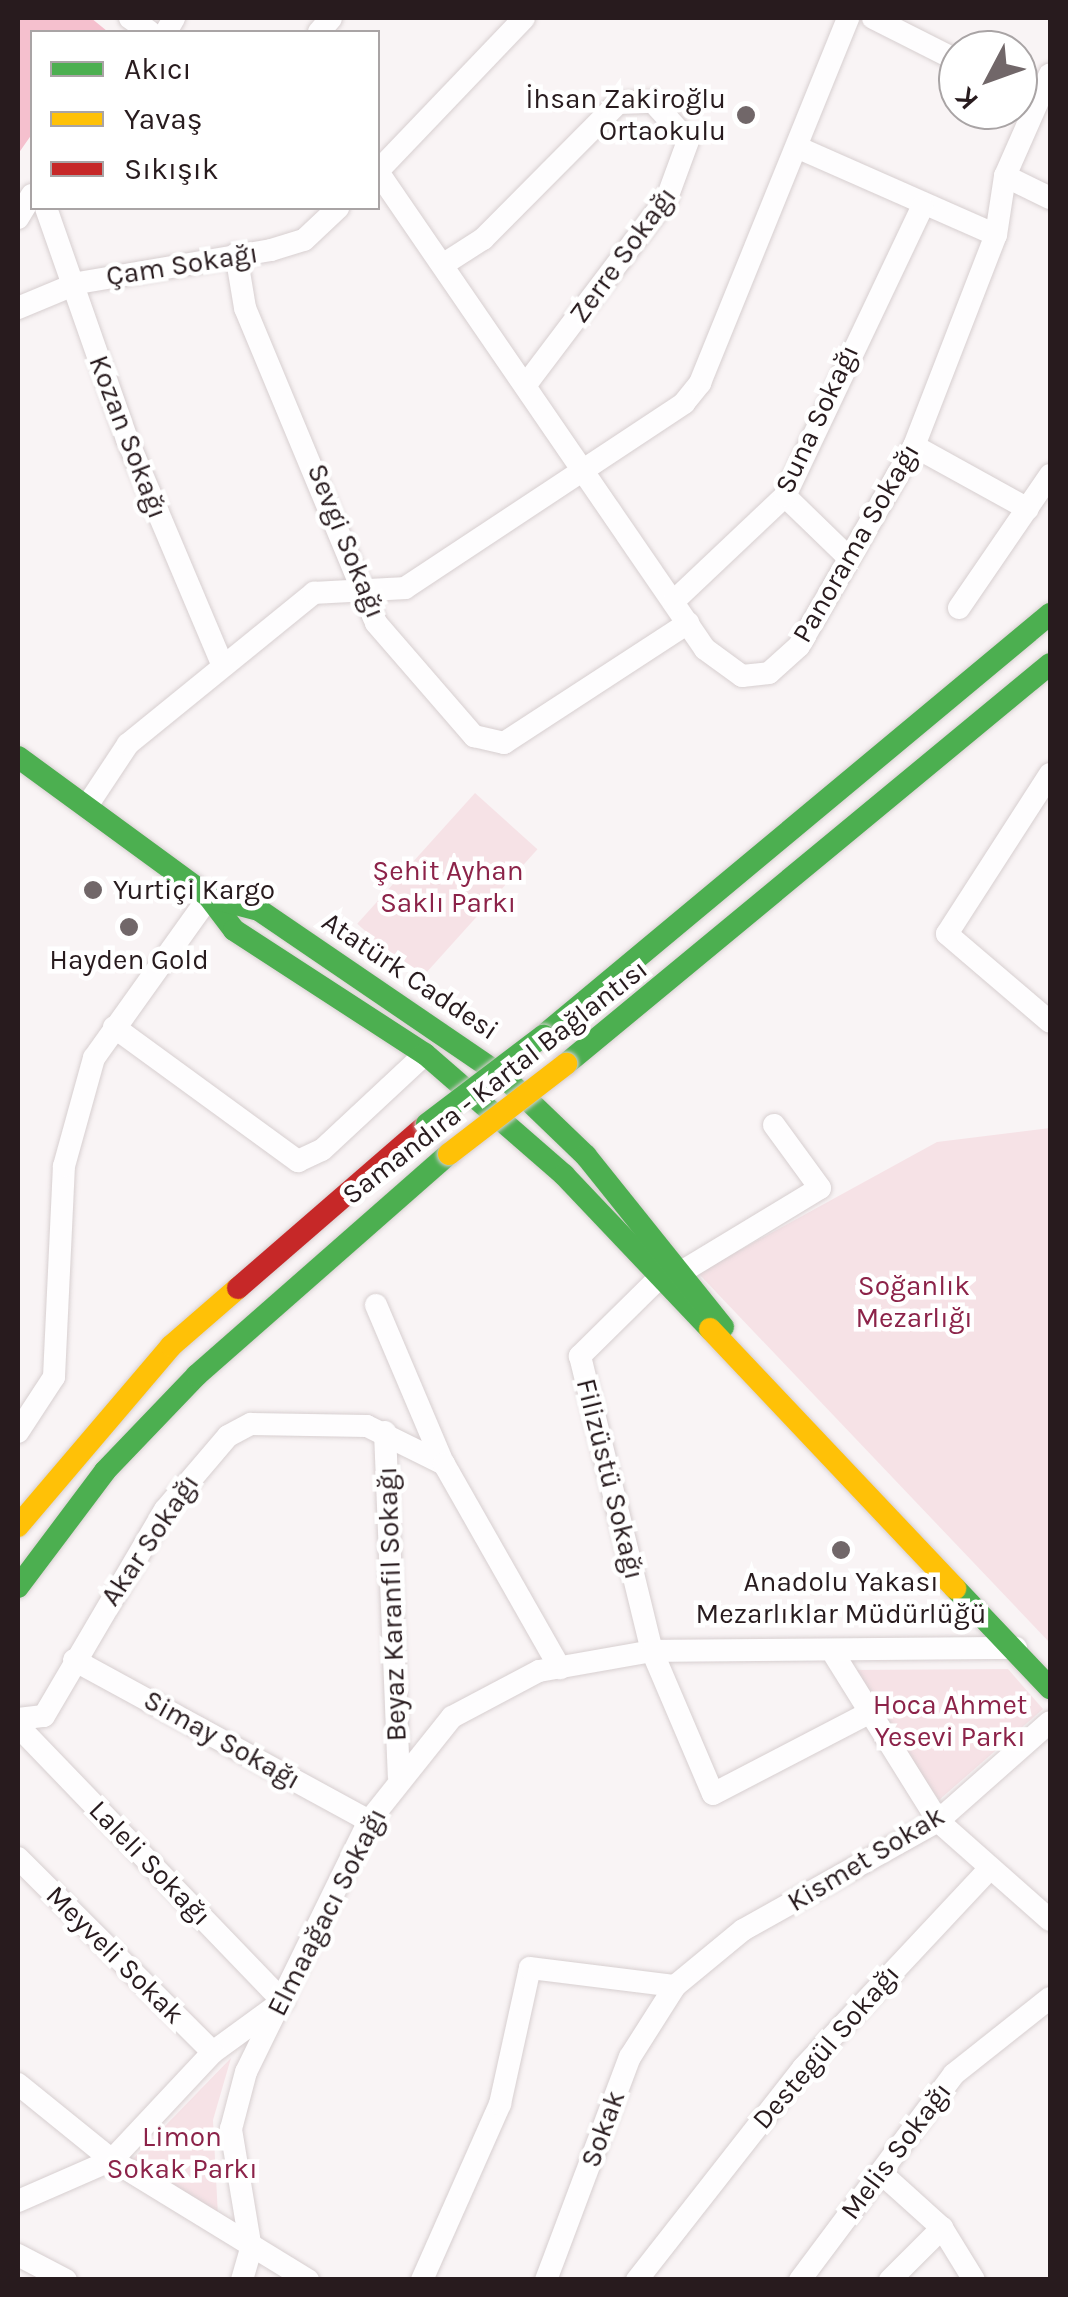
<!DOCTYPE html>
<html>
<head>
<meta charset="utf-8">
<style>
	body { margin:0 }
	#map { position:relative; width:1068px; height:2297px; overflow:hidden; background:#f9f4f5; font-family:Karla,sans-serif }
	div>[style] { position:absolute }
	.green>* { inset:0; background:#f6e2e6; transform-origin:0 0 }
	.forest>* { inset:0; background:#f5c0ce }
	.roads { filter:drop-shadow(0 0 2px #d7cfd0) drop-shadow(0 0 2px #d7cfd0) }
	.street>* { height:22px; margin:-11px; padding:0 11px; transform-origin:11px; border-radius:11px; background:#fefdfe }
	.fast>* { height:22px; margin:-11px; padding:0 11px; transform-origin:11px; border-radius:11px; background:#4caf50 }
	.slow>* { height:22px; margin:-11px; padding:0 11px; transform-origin:11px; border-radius:11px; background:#ffc107 }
	.jam>* { height:22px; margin:-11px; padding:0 11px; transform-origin:11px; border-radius:11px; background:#c62828 }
	.bridges { filter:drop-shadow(0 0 2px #d7cfd0) drop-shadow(0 0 2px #d7cfd0) }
	.fast-bridge>* { height:22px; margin:-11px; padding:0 11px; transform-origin:11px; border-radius:11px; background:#4caf50 }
	.slow-bridge>* { height:22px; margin:-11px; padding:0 11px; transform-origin:11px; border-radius:11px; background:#ffc107 }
	.dots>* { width:28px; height:28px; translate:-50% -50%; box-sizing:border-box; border:5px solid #fff; border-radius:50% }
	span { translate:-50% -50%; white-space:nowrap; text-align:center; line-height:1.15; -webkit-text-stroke:9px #fff; paint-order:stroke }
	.poi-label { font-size:28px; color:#281b1e }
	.right { translate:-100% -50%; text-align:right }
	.left { translate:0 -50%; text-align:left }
	.street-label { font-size:28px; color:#281b1e }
	.park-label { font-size:28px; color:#8c2349 }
	.frame { position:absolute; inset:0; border:20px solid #281b1e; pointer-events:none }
	.legend { position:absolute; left:30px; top:30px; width:350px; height:180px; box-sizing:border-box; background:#fff; border:2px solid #a9a4a5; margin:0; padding:12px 18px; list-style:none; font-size:30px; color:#281b1e }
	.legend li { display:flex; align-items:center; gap:20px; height:50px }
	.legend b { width:50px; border:2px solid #a9a4a5 }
	.north { position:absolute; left:938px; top:30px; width:100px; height:100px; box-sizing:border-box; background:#fff; border:2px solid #a9a4a5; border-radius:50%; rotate:229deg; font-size:28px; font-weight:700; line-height:40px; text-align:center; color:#281b1e }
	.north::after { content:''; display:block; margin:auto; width:35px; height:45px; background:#716769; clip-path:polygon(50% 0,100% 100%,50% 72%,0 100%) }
</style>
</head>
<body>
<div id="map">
	<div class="green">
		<div style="left:475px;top:793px;width:84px;height:176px;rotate:42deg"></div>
		<div style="clip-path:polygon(1050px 1128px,1050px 1643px,698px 1273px,937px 1142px)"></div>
		<div style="clip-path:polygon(1008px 1669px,1043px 1709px,939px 1800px,848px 1670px)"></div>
		<div style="clip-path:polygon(231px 2058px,213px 2120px,218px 2216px,131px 2161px)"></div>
	</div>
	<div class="forest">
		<div style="clip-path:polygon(18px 18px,91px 18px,107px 31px,32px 32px,32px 134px,18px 154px)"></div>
	</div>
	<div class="roads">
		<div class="street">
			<div style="left:130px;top:18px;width:24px;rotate:35deg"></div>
			<div style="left:873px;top:18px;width:95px;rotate:26.8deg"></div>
			<div style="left:166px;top:32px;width:16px;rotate:-60deg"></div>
			<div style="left:319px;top:32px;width:18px;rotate:-49deg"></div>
			<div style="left:799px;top:148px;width:215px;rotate:23.8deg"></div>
			<div style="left:378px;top:171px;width:211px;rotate:-46.3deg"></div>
			<div style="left:378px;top:172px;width:578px;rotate:55.57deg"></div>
			<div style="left:705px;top:649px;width:46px;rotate:36.1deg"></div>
			<div style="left:742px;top:676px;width:27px;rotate:-6deg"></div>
			<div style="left:769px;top:673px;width:40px;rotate:-42deg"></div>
			<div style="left:799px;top:646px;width:231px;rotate:-60.1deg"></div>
			<div style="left:914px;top:446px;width:226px;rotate:-68.8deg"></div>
			<div style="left:996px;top:235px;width:60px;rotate:-81.3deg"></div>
			<div style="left:1005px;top:176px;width:111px;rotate:-66.2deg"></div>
			<div style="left:1005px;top:176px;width:50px;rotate:26.1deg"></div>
			<div style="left:46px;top:208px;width:245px;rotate:70.7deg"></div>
			<div style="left:127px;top:439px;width:242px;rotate:67.1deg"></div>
			<div style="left:18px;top:218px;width:27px;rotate:-59deg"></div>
			<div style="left:236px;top:254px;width:55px;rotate:80.5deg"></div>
			<div style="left:245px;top:308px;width:341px;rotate:67.4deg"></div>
			<div style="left:376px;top:623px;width:150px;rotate:49.1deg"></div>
			<div style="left:474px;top:736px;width:31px;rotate:13deg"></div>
			<div style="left:504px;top:743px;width:220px;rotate:-33.1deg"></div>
			<div style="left:447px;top:262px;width:43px;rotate:-32.6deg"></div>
			<div style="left:483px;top:239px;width:192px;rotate:-45.2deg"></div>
			<div style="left:618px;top:103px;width:35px;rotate:-2deg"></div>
			<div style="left:653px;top:102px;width:52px;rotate:48.1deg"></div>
			<div style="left:688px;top:141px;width:61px;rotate:110.2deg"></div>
			<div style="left:667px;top:198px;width:232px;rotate:127.1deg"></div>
			<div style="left:18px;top:308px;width:65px;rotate:-22.6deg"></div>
			<div style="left:78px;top:283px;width:196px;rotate:-9.7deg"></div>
			<div style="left:271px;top:250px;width:34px;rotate:-17deg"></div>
			<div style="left:304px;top:240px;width:47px;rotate:-43.3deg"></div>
			<div style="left:914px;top:446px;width:130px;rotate:28.9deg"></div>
			<div style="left:785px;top:496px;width:86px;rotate:44.1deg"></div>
			<div style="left:674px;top:601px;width:153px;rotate:-43.4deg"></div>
			<div style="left:785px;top:496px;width:320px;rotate:-64.6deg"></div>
			<div style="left:959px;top:608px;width:161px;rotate:-55.6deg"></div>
			<div style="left:1050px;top:774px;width:190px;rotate:122.8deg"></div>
			<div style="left:947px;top:934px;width:135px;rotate:40.5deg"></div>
			<div style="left:87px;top:806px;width:74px;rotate:-56.5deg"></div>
			<div style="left:128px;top:744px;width:240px;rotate:-39.1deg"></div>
			<div style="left:314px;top:593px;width:91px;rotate:-3.1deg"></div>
			<div style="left:405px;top:588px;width:335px;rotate:-33.5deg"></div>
			<div style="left:684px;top:403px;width:26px;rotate:-51deg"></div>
			<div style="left:700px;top:383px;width:394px;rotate:-67.9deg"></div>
			<div style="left:114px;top:1027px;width:228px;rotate:36.1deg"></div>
			<div style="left:298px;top:1161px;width:26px;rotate:-25deg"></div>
			<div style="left:322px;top:1150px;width:141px;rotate:-43deg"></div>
			<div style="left:683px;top:1271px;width:160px;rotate:-31.2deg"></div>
			<div style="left:820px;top:1188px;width:78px;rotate:-126.1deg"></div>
			<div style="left:658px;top:1279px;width:110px;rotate:135.4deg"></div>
			<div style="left:580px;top:1356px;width:304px;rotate:76.3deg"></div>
			<div style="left:652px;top:1651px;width:155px;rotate:66.9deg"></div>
			<div style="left:713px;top:1794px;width:174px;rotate:-27.5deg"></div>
			<div style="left:376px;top:1305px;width:172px;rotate:67deg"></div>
			<div style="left:18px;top:1432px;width:66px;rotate:-56.8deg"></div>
			<div style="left:54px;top:1377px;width:211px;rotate:-87.3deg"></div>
			<div style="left:64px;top:1166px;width:112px;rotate:-74.5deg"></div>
			<div style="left:94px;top:1058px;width:198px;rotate:-54.5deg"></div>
			<div style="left:385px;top:1432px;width:345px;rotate:87.7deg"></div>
			<div style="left:835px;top:1656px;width:195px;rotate:58deg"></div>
			<div style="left:938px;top:1821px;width:149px;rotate:41.5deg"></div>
			<div style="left:74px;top:1660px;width:336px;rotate:28.6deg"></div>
			<div style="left:18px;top:1719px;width:26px;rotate:-7deg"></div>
			<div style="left:44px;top:1716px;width:239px;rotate:-59.6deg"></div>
			<div style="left:165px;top:1510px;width:97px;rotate:-49.6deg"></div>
			<div style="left:228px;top:1436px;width:26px;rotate:-28deg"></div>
			<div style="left:251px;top:1424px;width:116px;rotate:1deg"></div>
			<div style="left:367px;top:1426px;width:86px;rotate:26.3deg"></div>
			<div style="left:444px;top:1464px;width:235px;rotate:60.4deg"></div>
			<div style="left:18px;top:1726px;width:382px;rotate:46.1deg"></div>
			<div style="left:283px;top:2001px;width:87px;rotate:143.9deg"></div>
			<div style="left:213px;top:2052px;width:148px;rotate:133.1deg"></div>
			<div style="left:112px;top:2160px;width:103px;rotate:156.4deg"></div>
			<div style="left:18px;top:1858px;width:275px;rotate:44.9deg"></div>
			<div style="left:18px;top:2084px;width:121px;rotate:39deg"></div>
			<div style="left:112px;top:2160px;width:230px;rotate:31.5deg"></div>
			<div style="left:881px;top:2173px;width:82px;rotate:42deg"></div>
			<div style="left:942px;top:2228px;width:61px;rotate:58.4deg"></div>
			<div style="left:18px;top:2255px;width:54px;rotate:27.5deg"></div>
			<div style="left:242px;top:2280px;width:32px;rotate:-74deg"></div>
			<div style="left:251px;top:2249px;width:122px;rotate:-99.5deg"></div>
			<div style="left:231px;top:2129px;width:59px;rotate:-75.3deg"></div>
			<div style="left:246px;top:2072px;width:280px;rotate:-63.9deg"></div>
			<div style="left:369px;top:1821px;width:133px;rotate:-51.4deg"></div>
			<div style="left:452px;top:1717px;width:98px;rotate:-27.9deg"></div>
			<div style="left:539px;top:1671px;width:115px;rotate:-10deg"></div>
			<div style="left:652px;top:1651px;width:364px;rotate:-0.5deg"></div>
			<div style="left:422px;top:2280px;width:193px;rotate:-66.1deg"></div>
			<div style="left:500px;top:2104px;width:139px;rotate:-77.6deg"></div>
			<div style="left:530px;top:1968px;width:146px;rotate:7.1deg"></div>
			<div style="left:546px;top:2280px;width:238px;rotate:-69.4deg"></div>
			<div style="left:630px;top:2057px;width:84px;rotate:-57.6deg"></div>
			<div style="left:675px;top:1986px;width:88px;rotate:-39.5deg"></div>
			<div style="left:743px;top:1930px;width:223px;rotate:-29.2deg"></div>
			<div style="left:938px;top:1821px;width:149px;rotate:-41.5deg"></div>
			<div style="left:637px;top:2280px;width:269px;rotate:-51.9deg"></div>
			<div style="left:803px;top:2068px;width:272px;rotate:-46.9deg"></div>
			<div style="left:800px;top:2280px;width:257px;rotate:-53.2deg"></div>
			<div style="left:954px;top:2074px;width:122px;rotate:-38.4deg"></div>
			<div style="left:890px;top:2280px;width:74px;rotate:-45deg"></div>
		</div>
		<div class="fast">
			<div style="left:18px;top:757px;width:237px;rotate:36.2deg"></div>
			<div style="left:209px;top:897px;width:41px;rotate:52.9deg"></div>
			<div style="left:234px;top:930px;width:228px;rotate:33deg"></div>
			<div style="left:425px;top:1054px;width:184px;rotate:41deg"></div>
			<div style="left:564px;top:1175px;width:212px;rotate:46.5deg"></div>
			<div style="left:209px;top:897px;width:52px;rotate:14.6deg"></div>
			<div style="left:259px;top:910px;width:298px;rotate:34.3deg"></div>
			<div style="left:505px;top:1078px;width:112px;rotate:43.9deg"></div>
			<div style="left:586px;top:1156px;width:219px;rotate:51.3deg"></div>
			<div style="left:543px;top:1036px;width:660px;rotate:-39.77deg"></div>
			<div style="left:566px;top:1064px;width:628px;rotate:-39.57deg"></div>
			<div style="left:18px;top:1587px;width:145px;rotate:-53.1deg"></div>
			<div style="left:105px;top:1471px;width:133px;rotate:-46.2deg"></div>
			<div style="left:197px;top:1375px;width:335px;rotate:-41.3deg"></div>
			<div style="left:955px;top:1588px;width:138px;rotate:46.5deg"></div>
		</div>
		<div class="slow">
			<div style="left:710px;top:1329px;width:357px;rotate:46.6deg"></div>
			<div style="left:18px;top:1526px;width:236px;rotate:-49.6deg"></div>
			<div style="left:171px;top:1346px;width:89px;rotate:-40.9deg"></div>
		</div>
		<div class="jam">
			<div style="left:238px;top:1288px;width:250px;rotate:-40.9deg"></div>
		</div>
	</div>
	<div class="bridges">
		<div class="fast-bridge">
			<div style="left:427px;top:1124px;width:146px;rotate:-37.2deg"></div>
		</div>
		<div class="slow-bridge">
			<div style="left:449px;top:1154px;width:148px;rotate:-37.6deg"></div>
		</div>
	</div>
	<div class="dots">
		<div style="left:746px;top:115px;background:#716769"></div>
		<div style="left:93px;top:890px;background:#716769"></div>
		<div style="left:129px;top:927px;background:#716769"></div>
		<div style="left:841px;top:1550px;background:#716769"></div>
	</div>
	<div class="poi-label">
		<span class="right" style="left:726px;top:115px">İhsan Zakiroğlu<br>Ortaokulu</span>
		<span class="left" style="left:113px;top:890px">Yurtiçi Kargo</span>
		<span style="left:129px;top:960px">Hayden Gold</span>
		<span style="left:841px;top:1598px">Anadolu Yakası<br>Mezarlıklar Müdürlüğü</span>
	</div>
	<div class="street-label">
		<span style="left:623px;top:255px;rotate:-54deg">Zerre Sokağı</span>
		<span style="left:182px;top:265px;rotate:-9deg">Çam Sokağı</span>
		<span style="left:817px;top:419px;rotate:-65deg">Suna Sokağı</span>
		<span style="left:128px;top:437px;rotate:69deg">Kozan Sokağı</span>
		<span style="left:346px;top:541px;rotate:68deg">Sevgi Sokağı</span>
		<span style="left:856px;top:543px;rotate:-60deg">Panorama Sokağı</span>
		<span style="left:410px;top:976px;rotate:34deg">Atatürk Caddesi</span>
		<span style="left:495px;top:1082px;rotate:-38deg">Samandıra - Kartal Bağlantısı</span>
		<span style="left:610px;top:1479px;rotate:76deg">Filizüstü Sokağı</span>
		<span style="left:150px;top:1540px;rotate:-56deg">Akar Sokağı</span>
		<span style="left:392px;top:1604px;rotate:-92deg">Beyaz Karanfil Sokağı</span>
		<span style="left:222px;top:1740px;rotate:29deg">Simay Sokağı</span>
		<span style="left:866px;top:1859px;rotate:-31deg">Kismet Sokak</span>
		<span style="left:150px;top:1863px;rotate:46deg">Laleli Sokağı</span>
		<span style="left:327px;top:1912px;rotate:-63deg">Elmaağacı Sokağı</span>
		<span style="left:115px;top:1955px;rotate:45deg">Meyveli Sokak</span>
		<span style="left:826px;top:2047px;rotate:-49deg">Destegül Sokağı</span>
		<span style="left:603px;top:2129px;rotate:-70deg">Sokak</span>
		<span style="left:896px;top:2151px;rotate:-53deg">Melis Sokağı</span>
	</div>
	<div class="park-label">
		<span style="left:448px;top:887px">Şehit Ayhan<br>Saklı Parkı</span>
		<span style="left:914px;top:1302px">Soğanlık<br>Mezarlığı</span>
		<span style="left:950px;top:1721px">Hoca Ahmet<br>Yesevi Parkı</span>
		<span style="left:182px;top:2153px">Limon<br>Sokak Parkı</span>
	</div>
	<div class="frame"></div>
	<ul class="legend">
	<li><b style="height:12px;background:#4caf50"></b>Akıcı</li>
	<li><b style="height:12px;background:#ffc107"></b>Yavaş</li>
	<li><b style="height:12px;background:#c62828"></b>Sıkışık</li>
	</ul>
	<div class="north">K</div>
</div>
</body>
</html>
